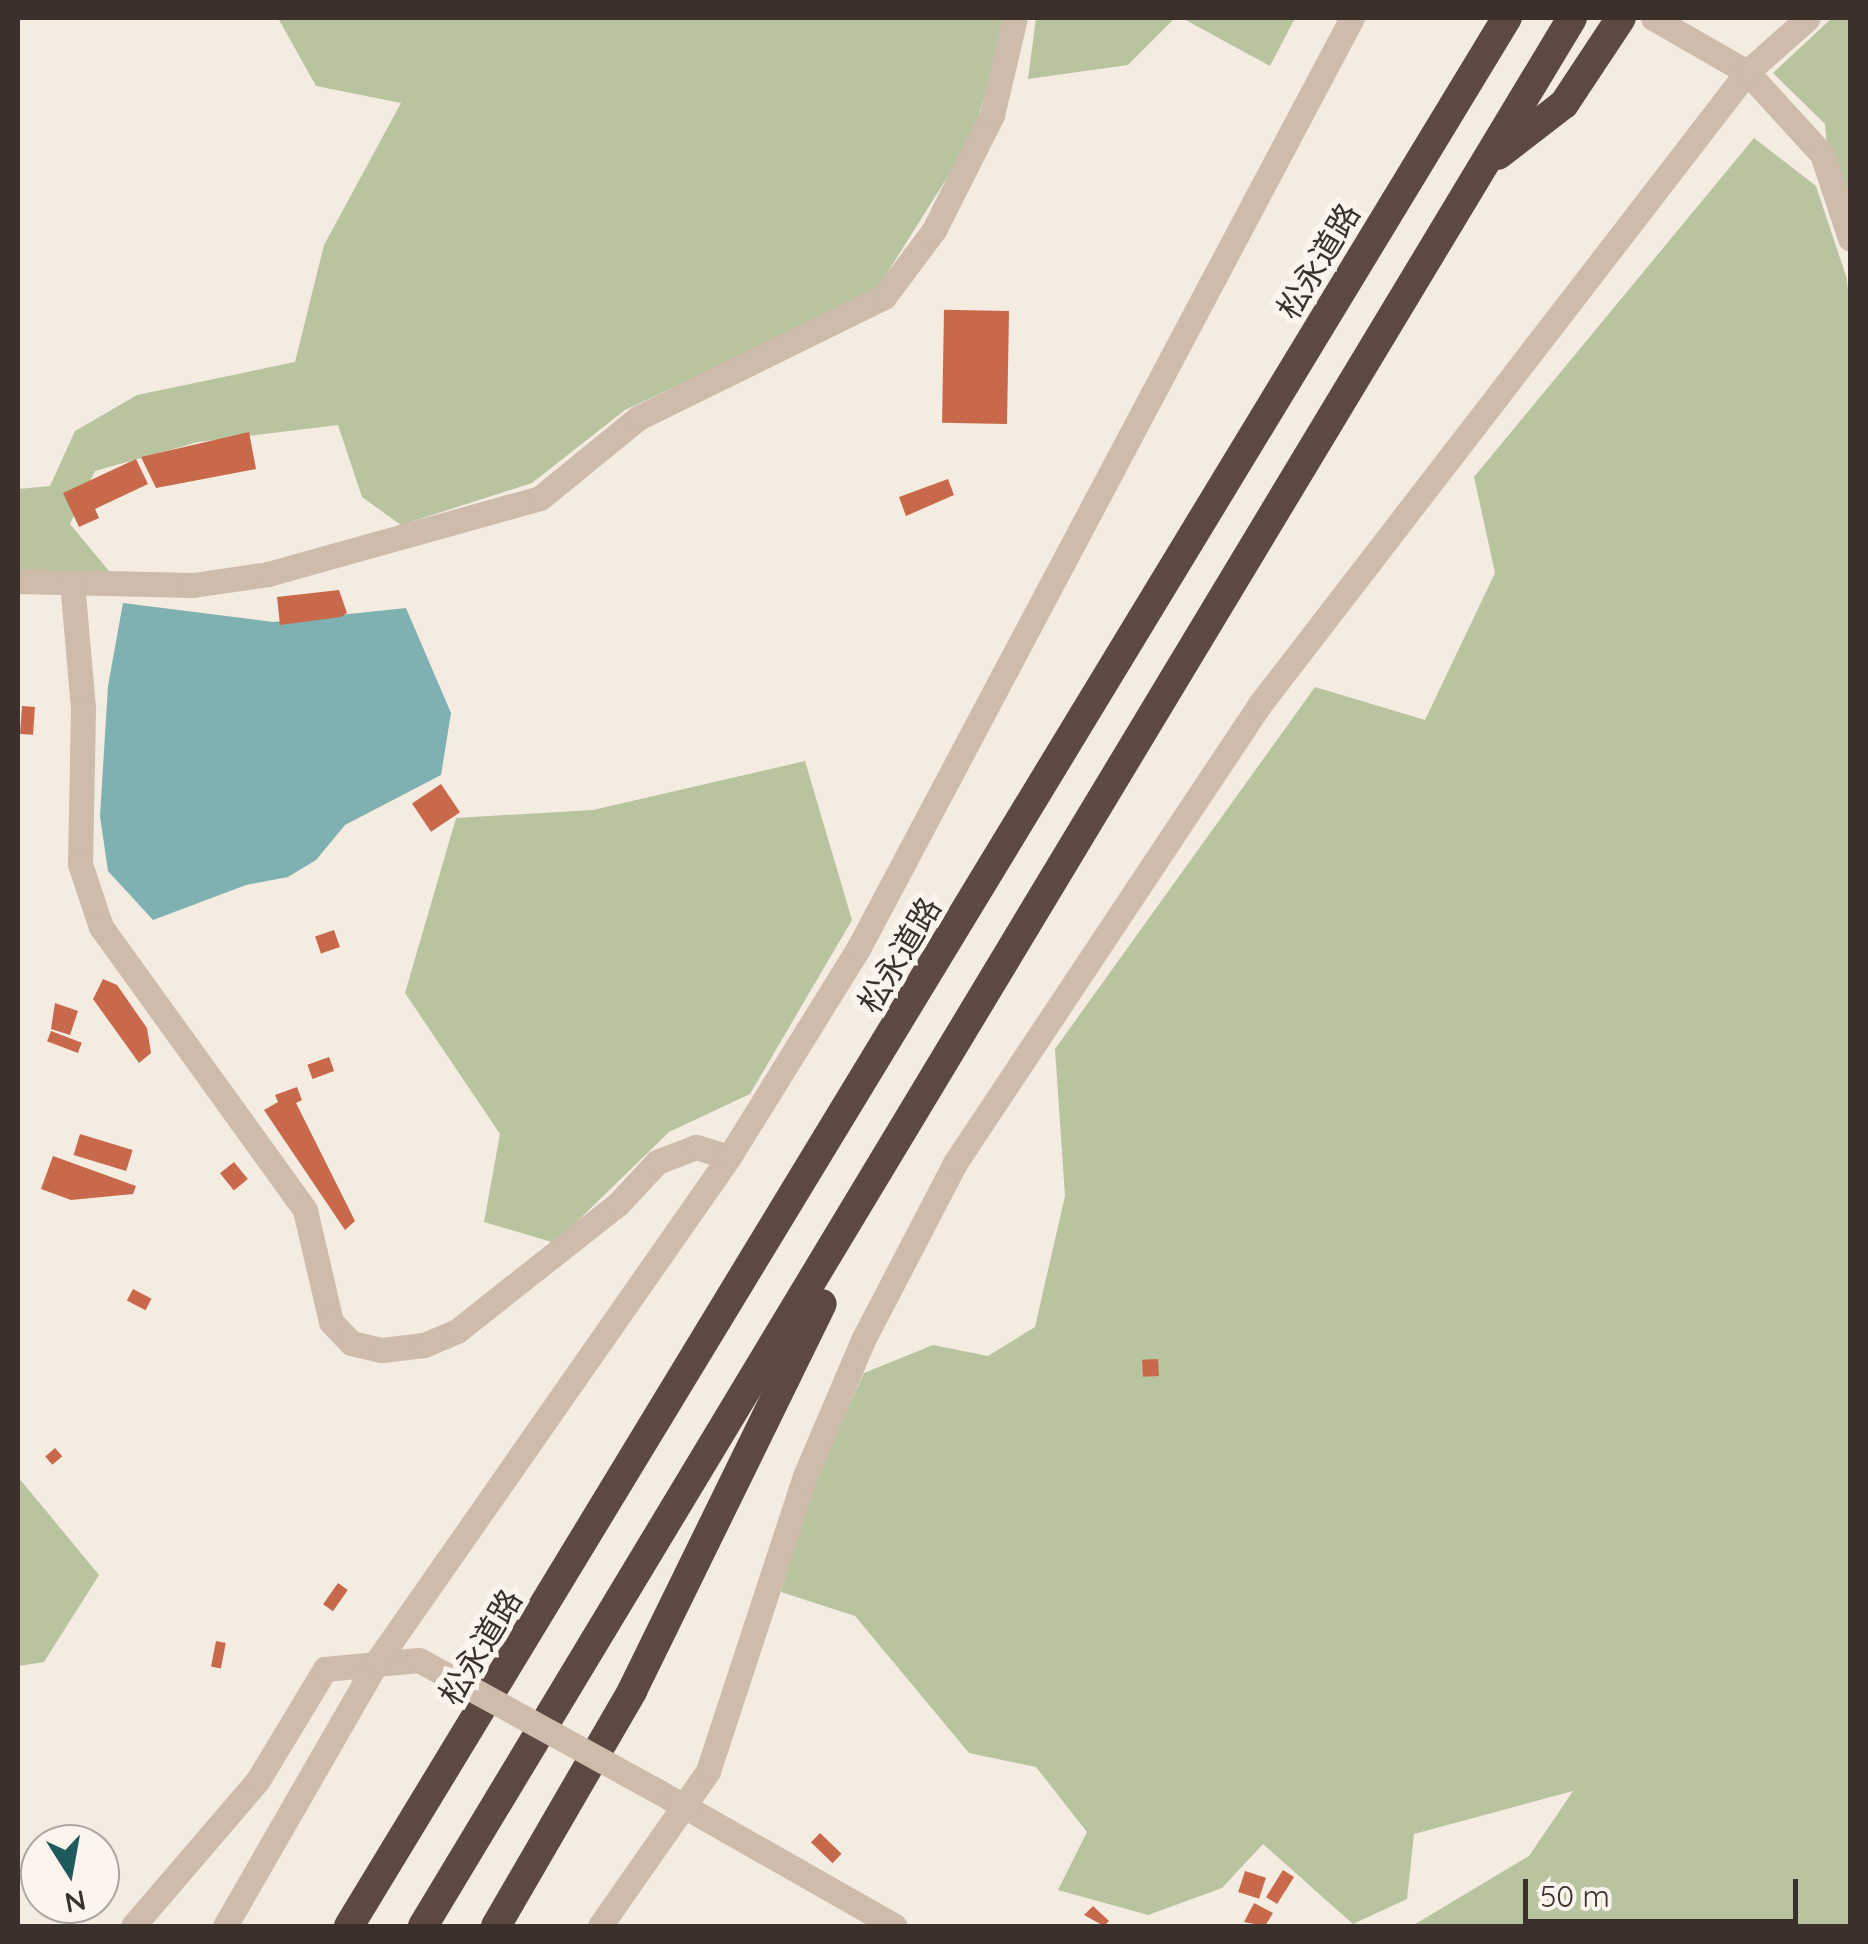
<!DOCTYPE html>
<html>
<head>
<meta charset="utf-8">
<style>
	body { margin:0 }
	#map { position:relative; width:1868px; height:1944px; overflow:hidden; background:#f4ebe1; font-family:Quicksand,"Noto Sans JP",sans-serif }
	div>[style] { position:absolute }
	.green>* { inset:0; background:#b8c4a0 }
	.water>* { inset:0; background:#7fb0b2 }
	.building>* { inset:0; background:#c8694b; transform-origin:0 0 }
	.minor>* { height:25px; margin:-12.5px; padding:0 12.5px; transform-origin:12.5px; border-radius:12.5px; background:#cdbbac }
	.highway>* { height:30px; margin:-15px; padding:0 15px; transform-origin:15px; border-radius:15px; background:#5c4a42 }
	.minor-bridge>* { height:25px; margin:-12.5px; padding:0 12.5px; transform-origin:12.5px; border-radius:12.5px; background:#cdbbac }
	span { translate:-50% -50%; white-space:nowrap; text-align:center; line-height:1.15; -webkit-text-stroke:10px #fbf5ee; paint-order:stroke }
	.street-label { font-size:32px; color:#3b302b }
	.frame { position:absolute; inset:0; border:20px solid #3b302b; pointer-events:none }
	.north { position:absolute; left:20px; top:1824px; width:100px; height:100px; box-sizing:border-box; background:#fbf5ee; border:2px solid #aea6a0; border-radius:50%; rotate:169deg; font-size:28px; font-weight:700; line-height:40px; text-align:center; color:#3b302b }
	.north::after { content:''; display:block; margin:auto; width:35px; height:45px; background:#1f5a5e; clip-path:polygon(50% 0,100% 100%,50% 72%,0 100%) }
	.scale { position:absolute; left:1523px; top:1879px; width:275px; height:45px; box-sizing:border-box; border:5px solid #3b302b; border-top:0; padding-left:12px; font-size:30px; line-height:35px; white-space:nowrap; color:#3b302b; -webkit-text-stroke:8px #fbf5ee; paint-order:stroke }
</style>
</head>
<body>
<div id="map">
	<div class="green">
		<div style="clip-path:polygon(278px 18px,1008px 18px,972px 138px,874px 294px,625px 410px,532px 483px,401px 525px,362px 497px,338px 425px,198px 442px,95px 471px,70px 524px,118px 582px,18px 576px,18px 489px,50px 486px,75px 431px,137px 395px,295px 362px,324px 245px,401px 103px,316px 86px)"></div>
		<div style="clip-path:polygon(1036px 18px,1175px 18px,1128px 65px,1028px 79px)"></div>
		<div style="clip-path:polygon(1182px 18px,1295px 18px,1270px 66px)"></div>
		<div style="clip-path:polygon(1832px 18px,1850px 18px,1850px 220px,1827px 149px,1825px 124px,1773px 73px)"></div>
		<div style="clip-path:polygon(1754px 138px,1816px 186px,1847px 279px,1850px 318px,1850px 1926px,1412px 1926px,1529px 1856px,1573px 1791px,1414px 1834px,1407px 1899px,1353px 1924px,1263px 1844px,1222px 1888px,1148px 1915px,1058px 1890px,1087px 1832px,1036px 1767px,969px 1753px,855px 1616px,781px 1592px,812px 1487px,864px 1373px,933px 1345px,988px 1356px,1035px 1327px,1065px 1196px,1055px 1049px,1315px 687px,1425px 720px,1495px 573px,1474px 477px)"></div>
		<div style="clip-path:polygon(805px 761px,852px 920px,750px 1094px,669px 1132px,555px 1243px,484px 1222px,500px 1134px,405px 993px,456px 818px,593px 810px)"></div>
		<div style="clip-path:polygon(18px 1477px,99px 1575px,44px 1662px,18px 1666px)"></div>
	</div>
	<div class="water">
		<div style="clip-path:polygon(123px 603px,273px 622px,406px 608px,451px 713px,441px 775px,345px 825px,316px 860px,288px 877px,246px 885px,153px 920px,108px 871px,100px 816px,108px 686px)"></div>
	</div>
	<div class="building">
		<div style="left:1009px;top:311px;width:113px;height:65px;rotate:91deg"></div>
		<div style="clip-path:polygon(249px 432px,256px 469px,156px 488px,141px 457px)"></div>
		<div style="clip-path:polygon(136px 459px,148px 484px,95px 509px,99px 518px,79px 527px,63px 493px)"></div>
		<div style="clip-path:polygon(948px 479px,954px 495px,906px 516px,899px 497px)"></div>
		<div style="clip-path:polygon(339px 590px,347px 613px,341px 617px,280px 625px,277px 597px)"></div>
		<div style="left:22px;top:706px;width:13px;height:28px;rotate:4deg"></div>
		<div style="left:441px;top:784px;width:34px;height:35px;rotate:56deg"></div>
		<div style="left:334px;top:930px;width:18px;height:20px;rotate:71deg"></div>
		<div style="clip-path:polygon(103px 979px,117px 985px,147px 1028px,151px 1053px,139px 1063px,93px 999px)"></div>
		<div style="clip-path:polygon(55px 1003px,78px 1011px,70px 1035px,51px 1029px)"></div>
		<div style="left:51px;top:1031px;width:33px;height:11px;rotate:21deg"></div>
		<div style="left:329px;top:1057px;width:15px;height:23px;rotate:70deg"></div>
		<div style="clip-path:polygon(297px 1087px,302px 1100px,296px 1103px,355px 1221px,345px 1230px,264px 1110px,278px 1102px,275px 1095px)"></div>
		<div style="left:80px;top:1134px;width:55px;height:22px;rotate:17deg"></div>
		<div style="clip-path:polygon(53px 1156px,136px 1186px,133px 1194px,71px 1200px,41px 1189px)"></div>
		<div style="left:234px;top:1162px;width:22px;height:18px;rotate:51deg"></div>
		<div style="left:133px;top:1289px;width:21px;height:13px;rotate:28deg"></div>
		<div style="left:1158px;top:1359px;width:17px;height:16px;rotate:87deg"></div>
		<div style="left:55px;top:1448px;width:11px;height:13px;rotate:49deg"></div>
		<div style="left:338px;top:1583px;width:12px;height:26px;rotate:35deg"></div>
		<div style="left:216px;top:1641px;width:10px;height:26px;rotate:11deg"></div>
		<div style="left:820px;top:1833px;width:30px;height:13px;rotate:44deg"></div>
		<div style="left:1283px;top:1870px;width:13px;height:32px;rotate:32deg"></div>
		<div style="left:1245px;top:1871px;width:22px;height:22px;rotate:18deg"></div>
		<div style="clip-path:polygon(1254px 1903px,1273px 1913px,1265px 1926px,1244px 1922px)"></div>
		<div style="clip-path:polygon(1093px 1906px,1109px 1921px,1104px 1926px,1084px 1915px)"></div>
	</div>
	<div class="minor">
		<div style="left:1653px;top:18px;width:108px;rotate:29.9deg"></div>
		<div style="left:1747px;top:72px;width:111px;rotate:47.6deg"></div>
		<div style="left:1822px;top:154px;width:89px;rotate:71.6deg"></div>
		<div style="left:18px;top:581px;width:175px;rotate:1.3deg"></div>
		<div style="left:193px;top:585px;width:76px;rotate:-8.3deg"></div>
		<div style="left:268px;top:574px;width:282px;rotate:-15.6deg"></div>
		<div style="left:540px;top:498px;width:127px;rotate:-39.2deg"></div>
		<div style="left:638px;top:418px;width:274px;rotate:-26.2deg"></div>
		<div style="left:884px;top:297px;width:84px;rotate:-53.3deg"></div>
		<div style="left:934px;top:230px;width:129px;rotate:-63.2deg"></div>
		<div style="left:992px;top:115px;width:100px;rotate:-76.7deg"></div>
		<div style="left:72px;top:582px;width:127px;rotate:85deg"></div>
		<div style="left:83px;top:709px;width:155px;rotate:91.1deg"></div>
		<div style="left:80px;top:864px;width:66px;rotate:71.6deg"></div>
		<div style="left:101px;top:927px;width:349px;rotate:54.2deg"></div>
		<div style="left:305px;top:1210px;width:115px;rotate:76.9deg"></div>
		<div style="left:331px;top:1322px;width:29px;rotate:46deg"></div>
		<div style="left:351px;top:1343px;width:32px;rotate:13deg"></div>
		<div style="left:382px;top:1350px;width:42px;rotate:-6.8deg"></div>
		<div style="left:424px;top:1345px;width:36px;rotate:-23deg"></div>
		<div style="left:457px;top:1331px;width:205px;rotate:-38.3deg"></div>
		<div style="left:618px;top:1204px;width:57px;rotate:-47.1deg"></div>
		<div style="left:657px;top:1162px;width:42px;rotate:-21deg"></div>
		<div style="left:696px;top:1147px;width:34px;rotate:17deg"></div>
		<div style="left:652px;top:1788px;width:279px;rotate:29.6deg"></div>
		<div style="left:133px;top:1926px;width:192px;rotate:-49.4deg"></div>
		<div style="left:258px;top:1780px;width:130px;rotate:-58.9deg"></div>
		<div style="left:325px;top:1669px;width:94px;rotate:-5.5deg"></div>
		<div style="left:225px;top:1926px;width:307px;rotate:-60.1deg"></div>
		<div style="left:378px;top:1660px;width:613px;rotate:-55.09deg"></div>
		<div style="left:729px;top:1157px;width:245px;rotate:-58.2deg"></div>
		<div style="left:858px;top:949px;width:1054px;rotate:-62.05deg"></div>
		<div style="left:600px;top:1926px;width:189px;rotate:-55.1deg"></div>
		<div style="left:708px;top:1771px;width:311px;rotate:-71.8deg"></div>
		<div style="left:805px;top:1476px;width:150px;rotate:-66.9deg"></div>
		<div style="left:864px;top:1338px;width:197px;rotate:-62.5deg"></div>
		<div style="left:955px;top:1163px;width:551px;rotate:-56.4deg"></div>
		<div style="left:1260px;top:704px;width:798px;rotate:-52.38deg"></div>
		<div style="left:1747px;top:72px;width:81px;rotate:-41.5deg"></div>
	</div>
	<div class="highway">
		<div style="left:1498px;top:155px;width:83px;rotate:-37.7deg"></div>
		<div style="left:1564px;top:104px;width:103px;rotate:-56.5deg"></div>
		<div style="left:349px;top:1926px;width:2232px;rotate:-58.75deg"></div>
		<div style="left:423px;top:1926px;width:2227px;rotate:-58.94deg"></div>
		<div style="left:496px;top:1926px;width:272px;rotate:-59.9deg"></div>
		<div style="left:632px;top:1691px;width:431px;rotate:-63.9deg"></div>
	</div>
	<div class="minor-bridge">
		<div style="left:419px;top:1660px;width:266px;rotate:28.8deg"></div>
	</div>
	<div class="street-label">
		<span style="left:1318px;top:261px;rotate:-59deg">松永道路</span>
		<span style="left:899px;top:955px;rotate:-59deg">松永道路</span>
		<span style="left:480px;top:1647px;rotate:-59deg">松永道路</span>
	</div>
	<div class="frame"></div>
	<div class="north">N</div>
	<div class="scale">50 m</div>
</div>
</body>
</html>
